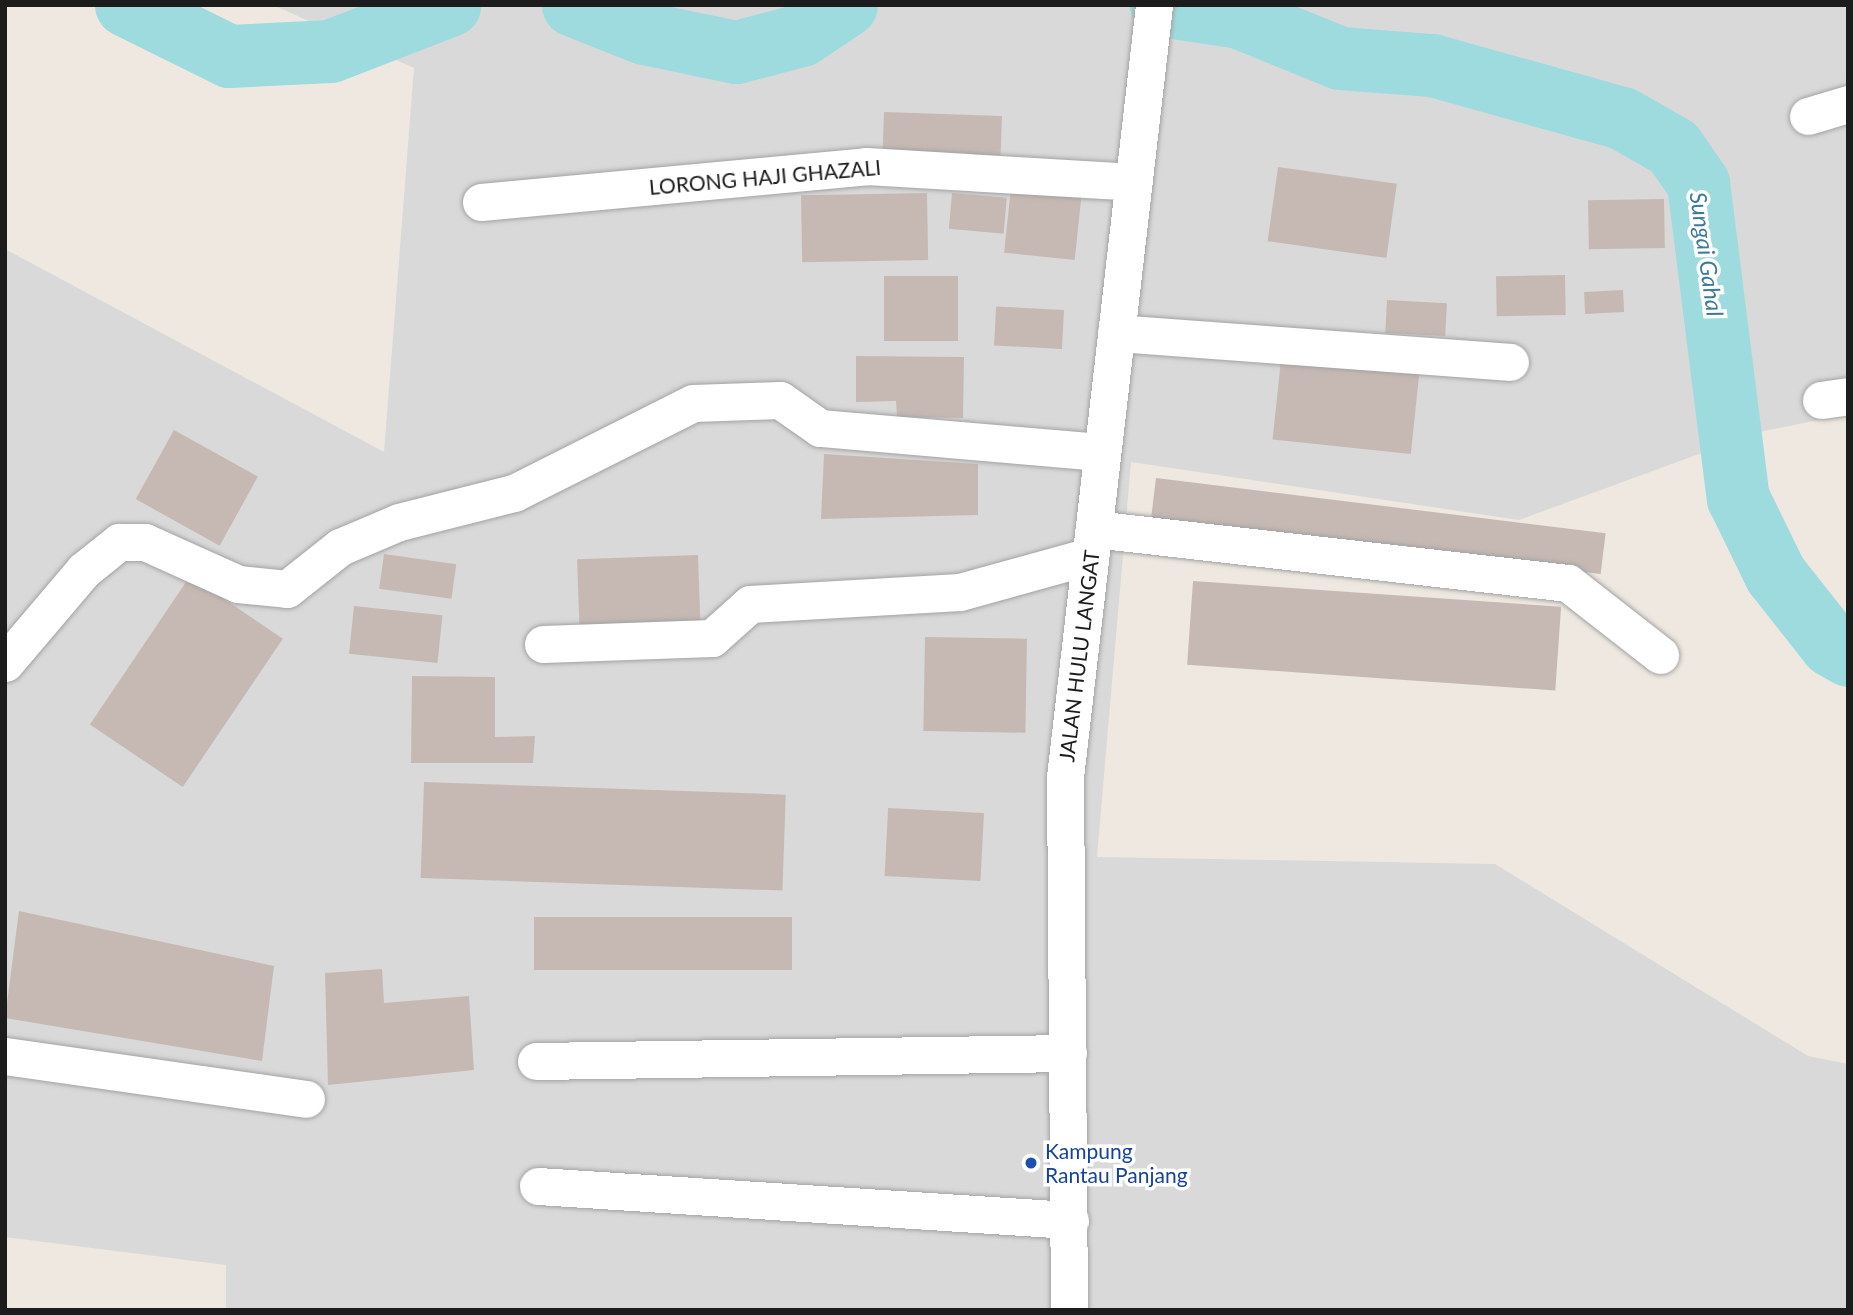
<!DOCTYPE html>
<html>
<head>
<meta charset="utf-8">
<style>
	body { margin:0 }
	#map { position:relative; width:1853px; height:1315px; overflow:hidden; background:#eee8e1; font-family:Lato,sans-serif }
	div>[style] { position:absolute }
	.residential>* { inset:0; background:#dad9d9 }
	.river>* { height:63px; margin:-31.5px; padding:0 31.5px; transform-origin:31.5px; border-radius:31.5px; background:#9edbdf }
	.building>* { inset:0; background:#c6b9b4; transform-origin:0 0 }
	.roads { filter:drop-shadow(0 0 2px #a3a3a3) drop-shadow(0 0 2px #a3a3a3) }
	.minor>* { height:37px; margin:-18.5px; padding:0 18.5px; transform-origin:18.5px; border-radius:18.5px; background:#fff }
	.dots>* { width:19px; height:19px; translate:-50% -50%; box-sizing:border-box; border:4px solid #fff; border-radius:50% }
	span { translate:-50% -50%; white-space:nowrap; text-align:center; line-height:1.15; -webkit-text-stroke:7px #fff; paint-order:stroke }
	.street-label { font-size:21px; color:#1c1c1c }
	.transit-label { font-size:21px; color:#164399 }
	.left { translate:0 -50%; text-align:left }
	.water-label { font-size:23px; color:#3c7a98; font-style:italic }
	.frame { position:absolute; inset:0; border:7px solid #1c1c1c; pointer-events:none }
</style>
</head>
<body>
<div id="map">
	<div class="residential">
		<div style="clip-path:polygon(273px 5px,1848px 5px,1848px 414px,1759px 432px,1519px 520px,1131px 462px,1097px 857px,1495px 864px,1808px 1056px,1848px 1064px,1848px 1310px,226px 1310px,226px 1265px,5px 1237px,5px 249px,384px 452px,414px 68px)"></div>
	</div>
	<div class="river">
		<div style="left:126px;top:5px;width:115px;rotate:26.3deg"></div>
		<div style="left:229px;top:56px;width:101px;rotate:-2.8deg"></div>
		<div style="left:330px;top:51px;width:128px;rotate:-21.1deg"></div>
		<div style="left:573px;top:5px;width:76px;rotate:21.5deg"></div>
		<div style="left:644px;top:33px;width:94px;rotate:11.7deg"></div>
		<div style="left:736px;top:52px;width:67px;rotate:-14.7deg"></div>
		<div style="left:801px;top:35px;width:54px;rotate:-33.7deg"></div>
		<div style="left:1161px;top:5px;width:79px;rotate:8.7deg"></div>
		<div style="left:1239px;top:17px;width:109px;rotate:22.1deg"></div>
		<div style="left:1340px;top:58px;width:92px;rotate:4.4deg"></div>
		<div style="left:1432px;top:65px;width:197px;rotate:15.6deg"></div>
		<div style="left:1622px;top:118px;width:59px;rotate:29.6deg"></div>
		<div style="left:1673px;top:147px;width:44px;rotate:55.2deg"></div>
		<div style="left:1698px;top:183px;width:318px;rotate:82.8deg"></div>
		<div style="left:1738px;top:498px;width:85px;rotate:64deg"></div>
		<div style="left:1775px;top:574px;width:90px;rotate:51.7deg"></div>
		<div style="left:1831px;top:645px;width:20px;rotate:30deg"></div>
	</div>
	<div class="building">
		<div style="left:884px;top:112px;width:118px;height:47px;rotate:2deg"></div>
		<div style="left:1278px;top:167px;width:120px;height:75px;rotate:8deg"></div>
		<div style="left:1011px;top:187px;width:71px;height:66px;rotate:6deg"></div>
		<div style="left:927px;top:193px;width:67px;height:126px;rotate:89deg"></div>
		<div style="left:952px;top:193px;width:55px;height:36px;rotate:5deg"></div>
		<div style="left:1664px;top:199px;width:49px;height:76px;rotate:89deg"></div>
		<div style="left:1565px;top:275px;width:40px;height:69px;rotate:89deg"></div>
		<div style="left:884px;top:276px;width:74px;height:65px"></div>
		<div style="left:1623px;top:290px;width:22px;height:39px;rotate:87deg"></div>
		<div style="left:1387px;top:300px;width:60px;height:33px;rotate:3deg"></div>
		<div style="left:1064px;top:310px;width:39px;height:68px;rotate:93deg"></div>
		<div style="left:1282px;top:350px;width:139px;height:90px;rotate:6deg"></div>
		<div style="clip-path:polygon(856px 356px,964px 357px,963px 418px,897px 417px,896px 401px,856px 402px)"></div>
		<div style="left:174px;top:430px;width:96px;height:79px;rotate:29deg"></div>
		<div style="clip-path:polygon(824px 454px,978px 464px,978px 515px,821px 519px)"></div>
		<div style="left:1156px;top:478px;width:453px;height:41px;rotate:7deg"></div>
		<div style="left:384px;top:554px;width:73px;height:35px;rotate:8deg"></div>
		<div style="left:698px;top:555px;width:69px;height:121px;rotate:88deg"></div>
		<div style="left:190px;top:576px;width:112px;height:179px;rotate:34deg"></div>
		<div style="left:1193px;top:581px;width:369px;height:84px;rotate:4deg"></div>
		<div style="left:354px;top:606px;width:89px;height:48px;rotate:6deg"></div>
		<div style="left:925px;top:637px;width:102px;height:94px;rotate:1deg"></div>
		<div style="clip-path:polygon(412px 676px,495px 677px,495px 737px,535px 736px,533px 763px,411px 763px)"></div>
		<div style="left:424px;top:782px;width:362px;height:96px;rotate:2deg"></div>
		<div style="left:984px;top:813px;width:68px;height:96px;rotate:93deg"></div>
		<div style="clip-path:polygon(19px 911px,274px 966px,262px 1061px,5px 1018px)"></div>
		<div style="left:792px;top:917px;width:53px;height:258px;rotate:90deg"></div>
		<div style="clip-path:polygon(382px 969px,384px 1003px,469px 996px,474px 1070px,328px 1085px,325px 973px)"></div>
	</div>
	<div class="roads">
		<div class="minor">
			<div style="left:1808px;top:116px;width:42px;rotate:-16.7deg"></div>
			<div style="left:481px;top:202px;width:387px;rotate:-5.3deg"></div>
			<div style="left:866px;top:166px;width:268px;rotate:3.4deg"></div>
			<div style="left:1116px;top:333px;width:395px;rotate:4.2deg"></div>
			<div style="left:1821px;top:400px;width:27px;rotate:-8deg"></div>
			<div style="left:1094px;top:529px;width:477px;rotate:6.5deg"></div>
			<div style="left:1568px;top:583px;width:117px;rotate:38deg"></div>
			<div style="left:543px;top:644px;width:169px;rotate:-2deg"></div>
			<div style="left:712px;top:638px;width:51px;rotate:-41.8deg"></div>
			<div style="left:750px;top:604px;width:210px;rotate:-3.3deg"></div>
			<div style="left:960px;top:592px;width:135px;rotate:-15.5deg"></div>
			<div style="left:5px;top:663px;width:122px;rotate:-49.7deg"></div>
			<div style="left:84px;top:570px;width:45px;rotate:-38.7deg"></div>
			<div style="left:119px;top:542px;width:26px"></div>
			<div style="left:145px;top:542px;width:102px;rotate:24.3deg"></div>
			<div style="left:238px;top:584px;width:49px;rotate:5.8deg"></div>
			<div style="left:287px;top:589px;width:68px;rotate:-38.4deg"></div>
			<div style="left:340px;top:547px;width:64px;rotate:-23deg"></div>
			<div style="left:399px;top:522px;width:119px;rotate:-14.2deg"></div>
			<div style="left:514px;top:493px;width:200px;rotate:-26.7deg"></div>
			<div style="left:693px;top:403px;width:87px;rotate:-2deg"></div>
			<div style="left:780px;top:400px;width:49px;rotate:35deg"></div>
			<div style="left:820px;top:428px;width:283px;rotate:4.9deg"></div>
			<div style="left:5px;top:1056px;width:304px;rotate:8.1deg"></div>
			<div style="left:536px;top:1061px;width:532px;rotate:-0.86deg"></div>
			<div style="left:538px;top:1186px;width:533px;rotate:3.66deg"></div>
			<div style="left:1069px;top:1310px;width:533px;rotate:-90.43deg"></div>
			<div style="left:1065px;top:777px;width:777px;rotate:-83.42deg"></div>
		</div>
	</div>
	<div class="dots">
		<div style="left:1031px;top:1163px;background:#1a4fb4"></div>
	</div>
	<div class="street-label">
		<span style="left:765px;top:177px;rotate:-5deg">LORONG HAJI GHAZALI</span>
		<span style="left:1079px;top:656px;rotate:-83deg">JALAN HULU LANGAT</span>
	</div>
	<div class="transit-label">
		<span class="left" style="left:1045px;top:1163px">Kampung<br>Rantau Panjang</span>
	</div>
	<div class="water-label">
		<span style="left:1707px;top:254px;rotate:82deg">Sungai Gahal</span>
	</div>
	<div class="frame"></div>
</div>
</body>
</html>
